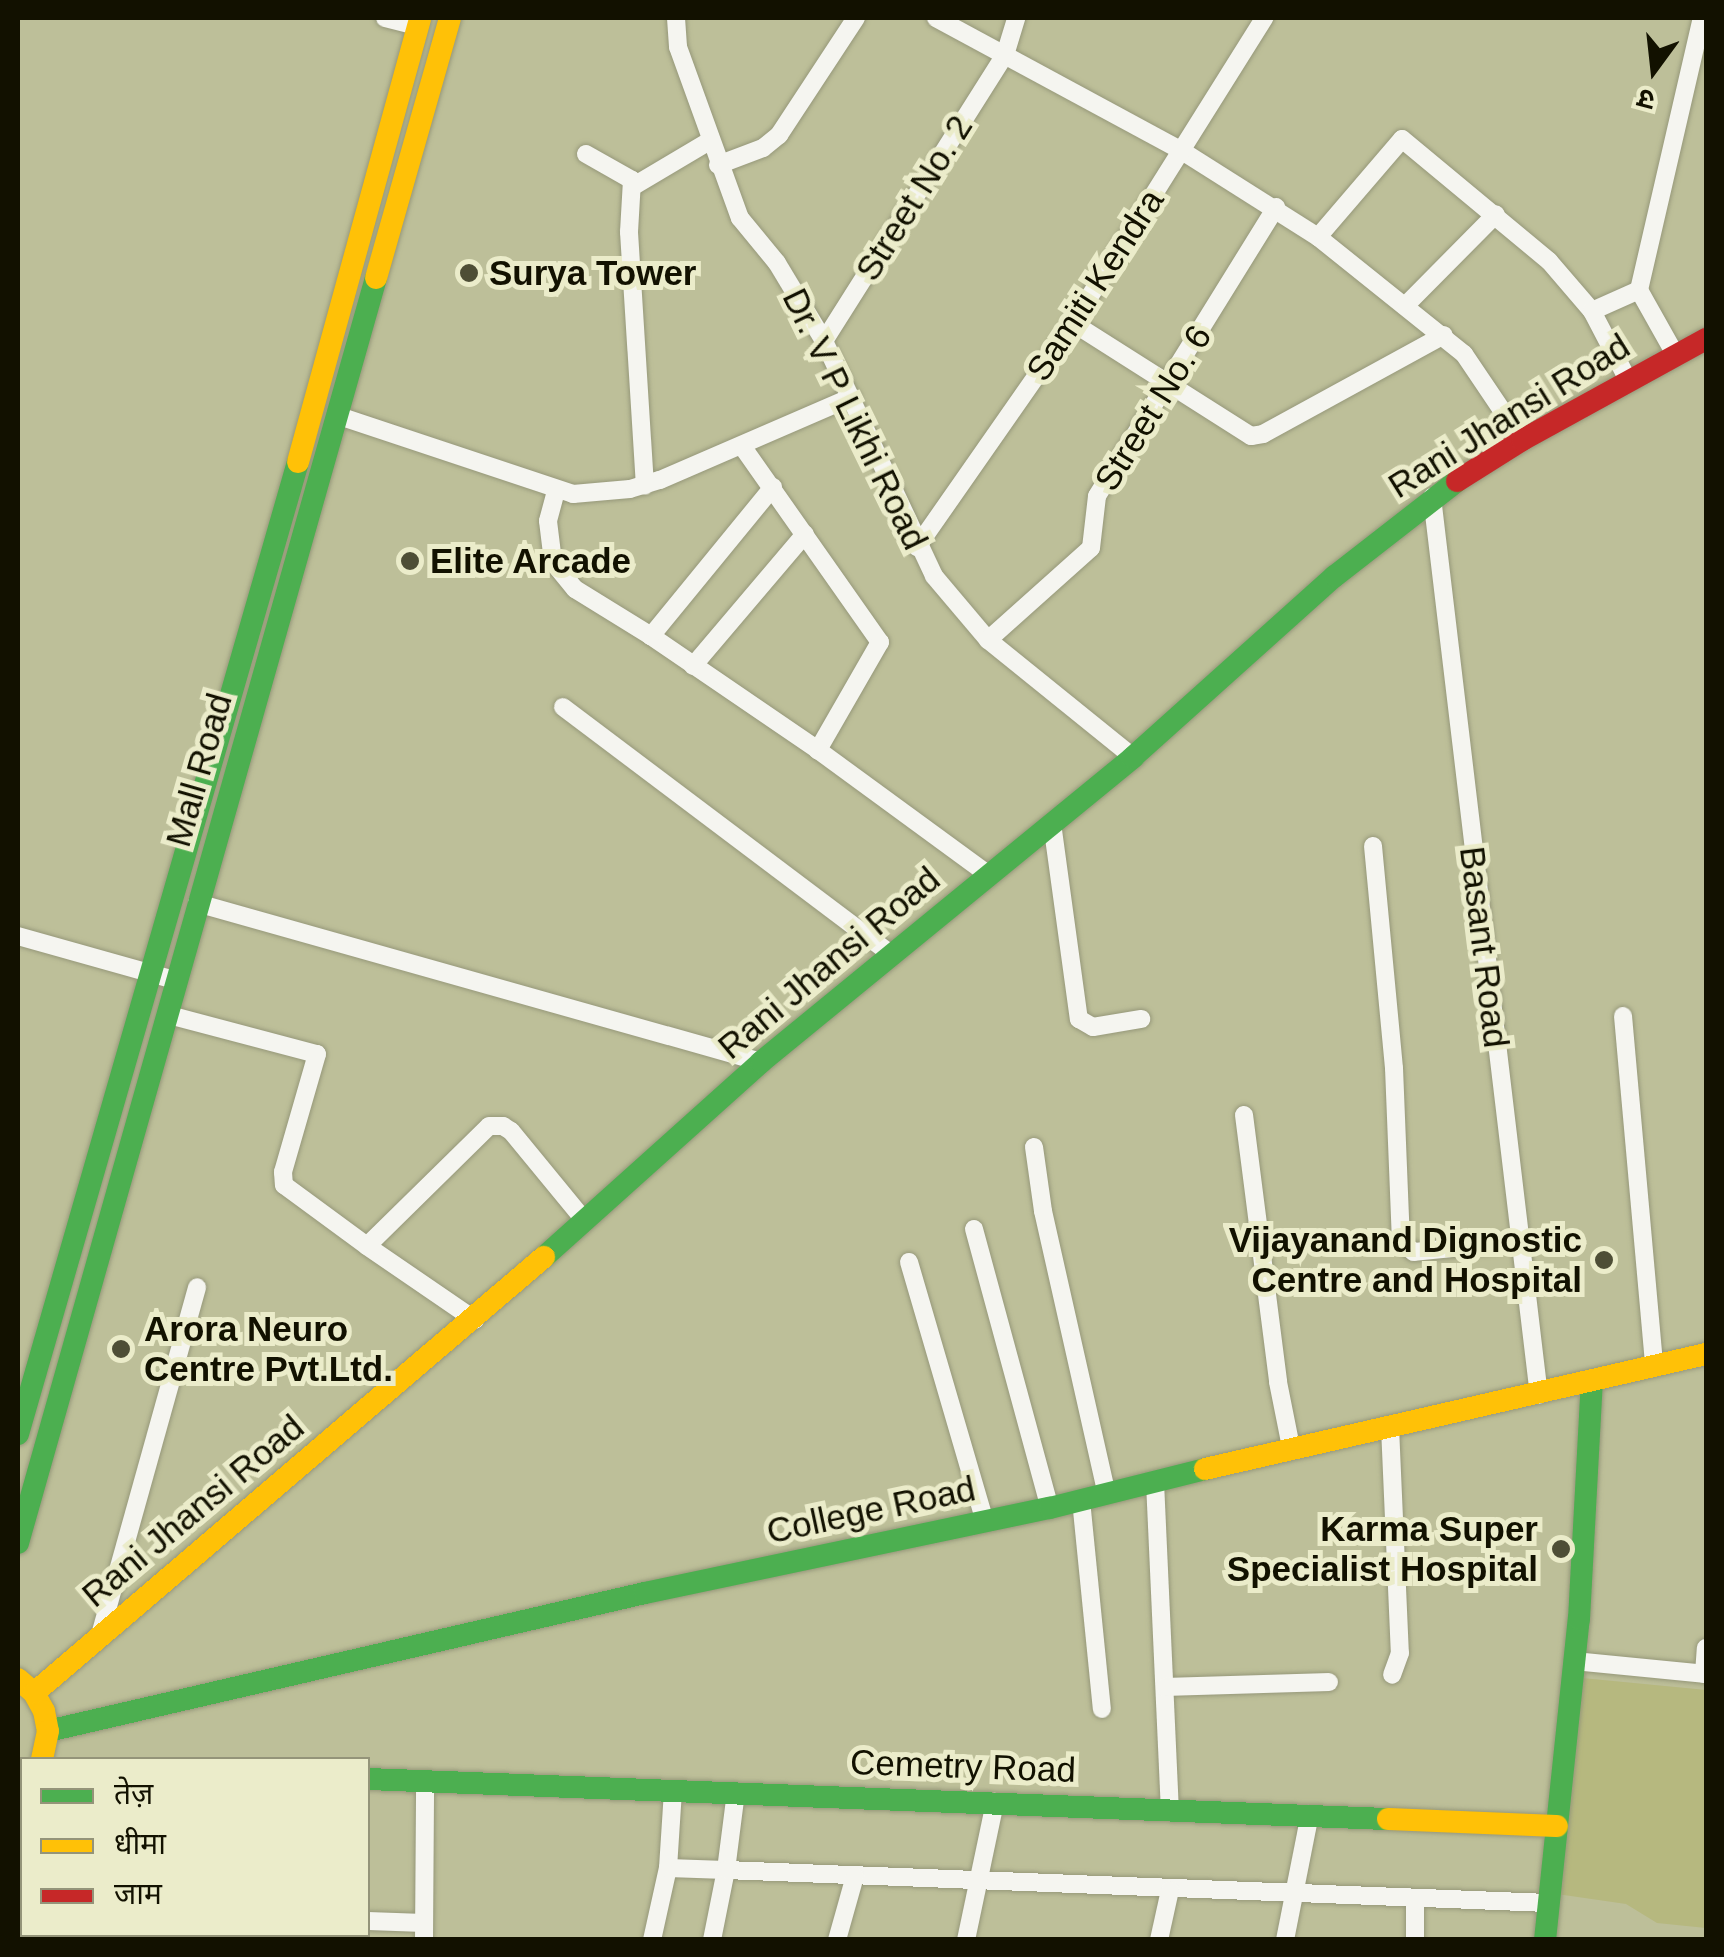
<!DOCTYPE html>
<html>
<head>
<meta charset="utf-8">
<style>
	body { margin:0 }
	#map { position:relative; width:1724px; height:1957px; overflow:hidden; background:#bdbf99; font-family:Helvetica,"Noto Sans Devanagari",sans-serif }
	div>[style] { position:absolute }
	.green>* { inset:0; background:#b6b87f }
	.roads { filter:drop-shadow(0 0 2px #96987a) drop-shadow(0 0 2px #96987a) }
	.street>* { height:18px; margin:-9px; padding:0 9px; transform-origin:9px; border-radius:9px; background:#f5f5f0 }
	.fast>* { height:22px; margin:-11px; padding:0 11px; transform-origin:11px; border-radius:11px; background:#4caf50 }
	.slow>* { height:22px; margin:-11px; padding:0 11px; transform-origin:11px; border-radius:11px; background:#ffc107 }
	.jam>* { height:22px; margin:-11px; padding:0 11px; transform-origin:11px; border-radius:11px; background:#c62828 }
	.dots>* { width:28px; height:28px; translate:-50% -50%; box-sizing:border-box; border:5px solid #ebecca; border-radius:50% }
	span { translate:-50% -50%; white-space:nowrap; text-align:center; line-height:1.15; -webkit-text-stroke:10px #ebecca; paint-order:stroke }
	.street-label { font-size:35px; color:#121100 }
	.poi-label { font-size:35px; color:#121100; font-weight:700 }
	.left { translate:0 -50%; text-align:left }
	.right { translate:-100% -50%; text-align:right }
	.frame { position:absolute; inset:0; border:20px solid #121100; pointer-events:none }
	.legend { position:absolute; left:20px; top:1757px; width:350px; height:180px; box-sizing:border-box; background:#ebecca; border:2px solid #949479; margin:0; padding:12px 18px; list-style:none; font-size:30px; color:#121100 }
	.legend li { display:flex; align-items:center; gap:20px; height:50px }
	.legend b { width:50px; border:2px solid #949479 }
	.north { position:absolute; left:1604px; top:20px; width:100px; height:100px; -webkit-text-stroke:8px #ebecca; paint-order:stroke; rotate:195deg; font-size:28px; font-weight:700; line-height:40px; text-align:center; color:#121100 }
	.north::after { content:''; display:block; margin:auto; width:35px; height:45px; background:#121100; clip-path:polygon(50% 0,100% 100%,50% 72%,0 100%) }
</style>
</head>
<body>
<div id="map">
	<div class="green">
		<div style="clip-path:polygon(1582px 1678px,1706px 1690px,1706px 1928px,1657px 1923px,1626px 1904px,1557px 1894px)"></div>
	</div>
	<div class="roads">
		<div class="street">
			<div style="left:385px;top:18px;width:34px;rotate:14deg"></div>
			<div style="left:676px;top:18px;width:29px;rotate:86deg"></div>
			<div style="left:678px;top:47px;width:182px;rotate:70.1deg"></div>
			<div style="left:740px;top:218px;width:58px;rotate:50.6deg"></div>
			<div style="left:777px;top:263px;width:91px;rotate:58.9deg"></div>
			<div style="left:824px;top:341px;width:259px;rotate:64.9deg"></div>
			<div style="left:934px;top:576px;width:84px;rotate:49.8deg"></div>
			<div style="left:988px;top:640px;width:186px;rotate:38.9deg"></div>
			<div style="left:936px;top:18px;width:280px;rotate:28.4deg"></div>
			<div style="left:1182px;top:151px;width:161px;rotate:32.3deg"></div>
			<div style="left:1318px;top:237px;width:187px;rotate:38.7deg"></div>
			<div style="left:1464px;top:354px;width:104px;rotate:56deg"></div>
			<div style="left:586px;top:154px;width:53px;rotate:29.5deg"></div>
			<div style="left:632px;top:180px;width:52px;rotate:93.3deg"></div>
			<div style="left:629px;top:232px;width:254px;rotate:86.4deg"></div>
			<div style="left:718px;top:165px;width:48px;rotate:-20.7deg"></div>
			<div style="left:763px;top:148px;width:21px;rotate:-39deg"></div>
			<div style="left:779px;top:135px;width:140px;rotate:-56.7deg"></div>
			<div style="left:632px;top:187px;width:92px;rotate:-30.7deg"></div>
			<div style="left:1318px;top:237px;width:129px;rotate:-49.4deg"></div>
			<div style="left:1402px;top:139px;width:191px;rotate:39.7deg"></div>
			<div style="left:1549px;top:261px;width:66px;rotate:49.3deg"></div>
			<div style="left:1405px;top:306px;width:129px;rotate:-45.3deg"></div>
			<div style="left:1073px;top:323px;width:211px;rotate:32.4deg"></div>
			<div style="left:1251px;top:436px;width:12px;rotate:-9deg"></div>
			<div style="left:1263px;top:434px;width:206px;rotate:-28.7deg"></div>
			<div style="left:824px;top:341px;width:338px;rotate:-57.7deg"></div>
			<div style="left:1005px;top:55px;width:39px;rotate:-73deg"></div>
			<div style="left:1676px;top:356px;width:76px;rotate:-119.3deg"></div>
			<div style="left:1639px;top:290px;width:279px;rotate:-77deg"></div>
			<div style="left:1628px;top:380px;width:78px;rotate:-117.6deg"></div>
			<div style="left:1592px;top:311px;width:51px;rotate:-24.1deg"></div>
			<div style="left:339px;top:416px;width:247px;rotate:18.4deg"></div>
			<div style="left:573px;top:494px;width:57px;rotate:-5deg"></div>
			<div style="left:630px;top:489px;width:31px;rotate:-17deg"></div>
			<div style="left:660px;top:480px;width:209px;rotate:-23.4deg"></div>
			<div style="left:742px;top:446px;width:240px;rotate:54.9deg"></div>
			<div style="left:880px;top:642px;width:125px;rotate:119.9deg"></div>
			<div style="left:818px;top:750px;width:213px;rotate:36.2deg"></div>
			<div style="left:773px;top:487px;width:193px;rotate:129.3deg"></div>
			<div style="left:651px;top:636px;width:202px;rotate:34.3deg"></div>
			<div style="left:556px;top:491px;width:31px;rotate:105deg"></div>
			<div style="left:548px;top:521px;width:41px;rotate:83deg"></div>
			<div style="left:553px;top:562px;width:35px;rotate:51deg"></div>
			<div style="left:575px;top:589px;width:89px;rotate:31.7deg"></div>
			<div style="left:1432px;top:497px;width:904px;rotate:83.21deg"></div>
			<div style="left:917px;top:547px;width:273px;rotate:-55.1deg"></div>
			<div style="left:1073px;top:323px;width:360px;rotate:-57.9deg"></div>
			<div style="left:988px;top:640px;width:138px;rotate:-41.8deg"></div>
			<div style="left:1091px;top:548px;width:52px;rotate:-83.4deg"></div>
			<div style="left:1097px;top:496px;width:340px;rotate:-58.2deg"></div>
			<div style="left:693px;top:666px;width:173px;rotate:-49.7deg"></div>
			<div style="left:563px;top:707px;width:411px;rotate:37deg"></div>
			<div style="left:1052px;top:823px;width:198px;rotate:82.2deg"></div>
			<div style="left:1079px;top:1019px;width:16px;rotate:30deg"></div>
			<div style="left:1093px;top:1027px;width:49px;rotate:-9.5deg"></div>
			<div style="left:1373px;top:846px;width:223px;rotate:84.6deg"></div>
			<div style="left:1394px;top:1068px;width:174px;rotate:87.7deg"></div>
			<div style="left:1401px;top:1242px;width:16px;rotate:38deg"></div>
			<div style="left:1414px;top:1252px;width:109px;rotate:-5.8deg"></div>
			<div style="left:197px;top:903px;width:586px;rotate:15.74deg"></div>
			<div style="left:18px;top:936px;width:166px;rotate:15.7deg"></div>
			<div style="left:169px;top:1015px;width:153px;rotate:14.8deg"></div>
			<div style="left:317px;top:1054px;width:123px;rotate:106.1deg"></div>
			<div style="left:283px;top:1172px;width:13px;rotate:86deg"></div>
			<div style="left:284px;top:1185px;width:103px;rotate:36.3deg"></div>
			<div style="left:1623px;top:1016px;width:351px;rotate:84.9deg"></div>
			<div style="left:1244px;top:1115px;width:269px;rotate:82.7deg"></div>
			<div style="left:1278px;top:1382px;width:66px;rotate:78.7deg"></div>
			<div style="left:1034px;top:1147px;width:65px;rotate:82deg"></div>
			<div style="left:1043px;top:1211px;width:290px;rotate:77.3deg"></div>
			<div style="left:974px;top:1229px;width:289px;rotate:74.8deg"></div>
			<div style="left:909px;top:1262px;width:271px;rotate:73.7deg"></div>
			<div style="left:475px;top:1320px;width:131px;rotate:-145.6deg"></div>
			<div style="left:367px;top:1246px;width:171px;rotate:-44.5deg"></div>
			<div style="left:489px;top:1126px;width:14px"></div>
			<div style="left:503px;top:1126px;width:9px;rotate:32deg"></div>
			<div style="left:511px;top:1131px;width:117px;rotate:50.6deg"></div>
			<div style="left:1390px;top:1427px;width:226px;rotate:87.5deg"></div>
			<div style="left:1400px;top:1653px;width:23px;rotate:110deg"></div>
			<div style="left:1155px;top:1482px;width:326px;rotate:87.4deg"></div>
			<div style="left:1081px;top:1500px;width:210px;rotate:84.3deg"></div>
			<div style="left:100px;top:1635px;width:361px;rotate:-74.4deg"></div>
			<div style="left:1574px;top:1661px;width:133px;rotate:5.6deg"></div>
			<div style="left:1704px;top:1674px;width:26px;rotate:-86deg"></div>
			<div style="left:1165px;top:1687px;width:164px;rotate:-1.7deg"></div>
			<div style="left:668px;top:1868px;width:78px;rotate:-86.3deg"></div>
			<div style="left:368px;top:1921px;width:56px;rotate:2deg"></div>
			<div style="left:424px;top:1940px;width:159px;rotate:-89.6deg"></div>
			<div style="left:652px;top:1940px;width:74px;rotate:-77.5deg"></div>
			<div style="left:668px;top:1868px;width:58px;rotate:2deg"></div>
			<div style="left:726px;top:1870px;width:79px;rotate:-82.7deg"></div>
			<div style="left:712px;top:1940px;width:71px;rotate:-78.7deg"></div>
			<div style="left:726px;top:1870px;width:823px;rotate:2.3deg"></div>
			<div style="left:837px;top:1940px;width:66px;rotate:-74.3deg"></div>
			<div style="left:966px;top:1940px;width:141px;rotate:-78.1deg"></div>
			<div style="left:1159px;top:1940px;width:51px;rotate:-77.6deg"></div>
			<div style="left:1285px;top:1940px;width:128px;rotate:-78.8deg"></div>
			<div style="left:1415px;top:1940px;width:42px;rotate:-90deg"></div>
		</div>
		<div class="fast">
			<div style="left:544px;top:1257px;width:292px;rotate:-41.9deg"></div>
			<div style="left:761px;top:1062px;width:481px;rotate:-39.3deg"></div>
			<div style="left:1133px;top:757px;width:271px;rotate:-41.9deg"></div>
			<div style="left:1335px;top:576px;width:155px;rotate:-37.9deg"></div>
			<div style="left:18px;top:1434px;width:1012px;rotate:-73.93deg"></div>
			<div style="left:18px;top:1543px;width:1315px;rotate:-74.2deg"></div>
			<div style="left:48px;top:1731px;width:613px;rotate:-13.02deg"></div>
			<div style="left:645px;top:1593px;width:414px;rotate:-11.9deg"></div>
			<div style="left:1050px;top:1508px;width:160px;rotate:-14.1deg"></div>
			<div style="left:368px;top:1779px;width:1021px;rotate:2.25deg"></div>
			<div style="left:18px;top:1785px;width:6px;rotate:-45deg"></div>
			<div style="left:1545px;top:1940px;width:323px;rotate:-84deg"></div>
			<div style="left:1579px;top:1619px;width:238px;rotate:-86.9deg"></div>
		</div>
		<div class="slow">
			<div style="left:376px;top:278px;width:270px;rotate:-74.1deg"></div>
			<div style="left:298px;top:462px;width:460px;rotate:-74.6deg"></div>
			<div style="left:1205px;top:1469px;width:514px;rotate:-12.93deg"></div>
			<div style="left:18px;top:1679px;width:21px;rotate:41deg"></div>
			<div style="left:34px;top:1693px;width:21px;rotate:61deg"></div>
			<div style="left:44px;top:1711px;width:20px;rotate:79deg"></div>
			<div style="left:48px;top:1731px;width:30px;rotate:102deg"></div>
			<div style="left:34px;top:1693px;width:671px;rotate:-40.53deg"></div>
			<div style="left:1388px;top:1819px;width:169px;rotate:2.4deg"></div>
		</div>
		<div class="jam">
			<div style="left:1457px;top:481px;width:77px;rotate:-32.2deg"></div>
			<div style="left:1522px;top:440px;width:210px;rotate:-28.8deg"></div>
		</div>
	</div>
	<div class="dots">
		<div style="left:469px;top:273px;background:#4e4e36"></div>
		<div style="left:410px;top:561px;background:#4e4e36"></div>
		<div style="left:1604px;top:1260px;background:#4e4e36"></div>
		<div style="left:121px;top:1349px;background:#4e4e36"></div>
		<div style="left:1561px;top:1549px;background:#4e4e36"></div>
	</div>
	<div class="street-label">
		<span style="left:914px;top:198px;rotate:-58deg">Street No. 2</span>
		<span style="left:1095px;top:285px;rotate:-57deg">Samiti Kendra</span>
		<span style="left:1153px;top:408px;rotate:-58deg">Street No. 6</span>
		<span style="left:1509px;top:416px;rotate:-32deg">Rani Jhansi Road</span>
		<span style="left:855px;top:419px;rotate:64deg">Dr. V P Likhi Road</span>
		<span style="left:199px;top:770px;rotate:-74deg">Mall Road</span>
		<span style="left:1484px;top:947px;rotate:83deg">Basant Road</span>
		<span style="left:829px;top:963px;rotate:-40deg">Rani Jhansi Road</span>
		<span style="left:871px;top:1510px;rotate:-12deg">College Road</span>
		<span style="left:193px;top:1511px;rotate:-40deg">Rani Jhansi Road</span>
		<span style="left:963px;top:1766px;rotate:2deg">Cemetry Road</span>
	</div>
	<div class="poi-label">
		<span class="left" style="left:489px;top:273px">Surya Tower</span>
		<span class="left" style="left:430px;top:561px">Elite Arcade</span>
		<span class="right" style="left:1582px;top:1260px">Vijayanand Dignostic<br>Centre and Hospital</span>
		<span class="left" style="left:144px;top:1349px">Arora Neuro<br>Centre Pvt.Ltd.</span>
		<span class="right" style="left:1538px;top:1549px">Karma Super<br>Specialist Hospital</span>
	</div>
	<div class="frame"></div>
	<ul class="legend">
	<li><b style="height:12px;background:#4caf50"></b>तेज़</li>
	<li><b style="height:12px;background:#ffc107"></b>धीमा</li>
	<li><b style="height:12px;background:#c62828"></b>जाम</li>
	</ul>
	<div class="north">उ</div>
</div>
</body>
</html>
